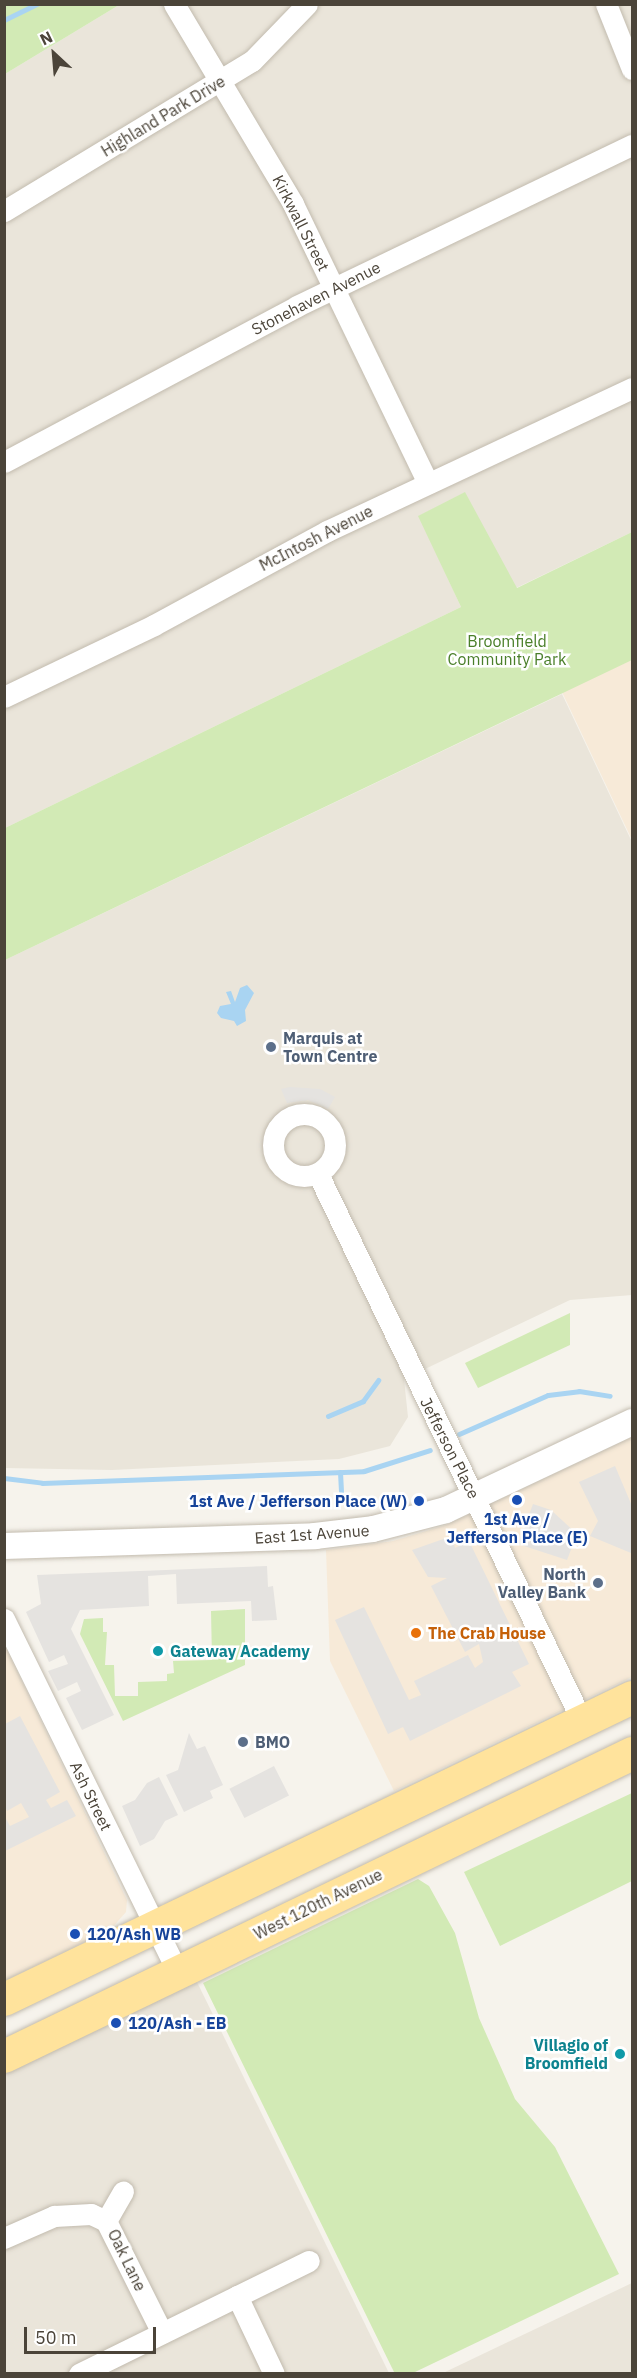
<!DOCTYPE html>
<html>
<head>
<meta charset="utf-8">
<style>
	body { margin:0 }
	#map { position:relative; width:637px; height:2378px; overflow:hidden; background:#f6f3ec; font-family:"IBM Plex Sans",sans-serif }
	div>[style] { position:absolute }
	.residential>* { inset:0; background:#eae5da }
	.commercial>* { inset:0; background:#f7ead8 }
	.green>* { inset:0; background:#d2eab5 }
	.parking>* { inset:0; background:#e5e3e0; transform-origin:0 0 }
	.water>* { inset:0; background:#a9d4f2 }
	.stream>* { height:5px; margin:-2.5px; padding:0 2.5px; transform-origin:2.5px; border-radius:2.5px; background:#a9d4f2 }
	.roads { filter:drop-shadow(0 0 2px #c2bbae) drop-shadow(0 0 2px #c2bbae) }
	.minor>* { height:21px; margin:-10.5px; padding:0 10.5px; transform-origin:10.5px; border-radius:10.5px; background:#fff }
	.minor>.ring { margin:-10.5px; padding:0; box-sizing:content-box; background:none; border:21px solid #fff; border-radius:50% }
	.tertiary>* { height:26px; margin:-13px; padding:0 13px; transform-origin:13px; border-radius:13px; background:#fff }
	.primary>* { height:33px; margin:-16.5px; padding:0 16.5px; transform-origin:16.5px; border-radius:16.5px; background:#ffe39c }
	.dots>* { width:16px; height:16px; translate:-50% -50%; box-sizing:border-box; border:3px solid #fff; border-radius:50% }
	span { translate:-50% -50%; white-space:nowrap; text-align:center; line-height:1.15; -webkit-text-stroke:5px #fff; paint-order:stroke }
	.street-label { font-size:16px; color:#4b4439 }
	.park-label { font-size:16px; color:#4a7f2a }
	.service-label { font-size:16px; color:#4e5e75; font-weight:700 }
	.left { translate:0 -50%; text-align:left }
	.right { translate:-100% -50%; text-align:right }
	.transit-label { font-size:16px; color:#164399; font-weight:700 }
	.food-label { font-size:16px; color:#c56008; font-weight:700 }
	.culture-label { font-size:16px; color:#0d838f; font-weight:700 }
	.frame { position:absolute; inset:0; border:6px solid #4b4439; pointer-events:none }
	.north { position:absolute; left:24px; top:24px; width:60px; height:60px; -webkit-text-stroke:4px #fff; paint-order:stroke; rotate:334deg; font-size:16px; font-weight:700; line-height:24px; text-align:center; color:#4b4439 }
	.north::after { content:''; display:block; margin:auto; width:21px; height:27px; background:#4b4439; clip-path:polygon(50% 0,100% 100%,50% 72%,0 100%) }
	.scale { position:absolute; left:24px; top:2327px; width:132px; height:27px; box-sizing:border-box; border:3px solid #4b4439; border-top:0; padding-left:8px; font-size:18px; line-height:21px; white-space:nowrap; color:#4b4439; -webkit-text-stroke:4px #fff; paint-order:stroke }
</style>
</head>
<body>
<div id="map">
	<div class="residential">
		<div style="clip-path:polygon(119px 5px,632px 5px,632px 532px,516px 588px,464px 493px,419px 516px,461px 607px,5px 828px,5px 74px)"></div>
		<div style="clip-path:polygon(562px 694px,632px 842px,632px 1295px,570px 1300px,404px 1379px,408px 1417px,390px 1446px,339px 1459px,112px 1470px,5px 1468px,5px 960px)"></div>
		<div style="clip-path:polygon(196px 1980px,389px 2373px,5px 2374px,5px 2073px)"></div>
		<div style="clip-path:polygon(632px 2283px,632px 2373px,443px 2373px)"></div>
	</div>
	<div class="commercial">
		<div style="clip-path:polygon(632px 659px,632px 840px,562px 692px)"></div>
		<div style="clip-path:polygon(632px 1437px,632px 1677px,394px 1791px,330px 1661px,326px 1550px,393px 1541px,446px 1525px)"></div>
		<div style="clip-path:polygon(4px 1644px,127px 1900px,126px 1912px,111px 1929px,4px 1981px)"></div>
	</div>
	<div class="green">
		<div style="clip-path:polygon(5px 4px,119px 4px,119px 5px,5px 74px)"></div>
		<div style="clip-path:polygon(465px 492px,517px 588px,632px 532px,632px 660px,5px 960px,5px 828px,461px 607px,418px 516px)"></div>
		<div style="clip-path:polygon(570px 1313px,570px 1345px,478px 1388px,465px 1363px)"></div>
		<div style="clip-path:polygon(245px 1609px,245px 1665px,123px 1721px,80px 1634px,84px 1619px,103px 1618px,103px 1632px,107px 1632px,105px 1665px,114px 1665px,115px 1696px,138px 1696px,138px 1682px,167px 1681px,167px 1674px,174px 1673px,173px 1661px,212px 1660px,211px 1611px)"></div>
		<div style="clip-path:polygon(632px 1793px,632px 1881px,500px 1946px,464px 1872px)"></div>
		<div style="clip-path:polygon(418px 1879px,429px 1886px,455px 1933px,479px 2018px,515px 2099px,555px 2147px,619px 2274px,413px 2373px,395px 2374px,203px 1983px)"></div>
	</div>
	<div class="parking">
		<div style="clip-path:polygon(290px 1087px,320px 1089px,335px 1097px,328px 1109px,308px 1100px,287px 1103px,281px 1089px)"></div>
		<div style="clip-path:polygon(615px 1466px,632px 1506px,631px 1553px,590px 1536px,598px 1521px,579px 1482px)"></div>
		<div style="clip-path:polygon(533px 1504px,551px 1510px,577px 1534px,567px 1560px,518px 1544px)"></div>
		<div style="clip-path:polygon(452px 1536px,455px 1548px,469px 1541px,529px 1664px,512px 1672px,521px 1686px,410px 1741px,403px 1727px,388px 1734px,335px 1620px,364px 1607px,409px 1700px,421px 1695px,414px 1681px,468px 1655px,475px 1668px,483px 1662px,479px 1644px,465px 1652px,431px 1586px,447px 1578px,428px 1577px,412px 1550px)"></div>
		<div style="clip-path:polygon(267px 1566px,268px 1587px,273px 1586px,277px 1620px,252px 1621px,251px 1601px,177px 1604px,176px 1574px,148px 1576px,149px 1606px,80px 1610px,71px 1629px,114px 1715px,82px 1730px,66px 1698px,81px 1691px,77px 1682px,58px 1691px,48px 1671px,68px 1664px,64px 1655px,49px 1662px,26px 1612px,41px 1604px,37px 1575px)"></div>
		<div style="clip-path:polygon(20px 1716px,60px 1792px,46px 1800px,51px 1808px,67px 1800px,76px 1816px,5px 1851px,5px 1817px,10px 1826px,29px 1817px,21px 1803px,7px 1811px,5px 1806px,5px 1724px)"></div>
		<div style="clip-path:polygon(189px 1733px,197px 1749px,205px 1746px,223px 1785px,210px 1791px,213px 1798px,184px 1812px,166px 1775px,178px 1770px)"></div>
		<div style="left:274px;top:1766px;width:33px;height:50px;rotate:63deg"></div>
		<div style="clip-path:polygon(159px 1777px,178px 1815px,165px 1821px,154px 1839px,140px 1846px,122px 1806px,135px 1800px,147px 1783px)"></div>
	</div>
	<div class="water">
		<div style="clip-path:polygon(247px 985px,254px 993px,245px 1010px,246px 1021px,237px 1026px,234px 1021px,221px 1018px,217px 1013px,220px 1006px,231px 1004px,226px 992px,231px 991px,235px 1002px,240px 988px)"></div>
	</div>
	<div class="stream">
		<div style="left:4px;top:20px;width:37px;rotate:-26deg"></div>
		<div style="left:328px;top:1416px;width:38px;rotate:-23deg"></div>
		<div style="left:363px;top:1401px;width:26px;rotate:-54deg"></div>
		<div style="left:459px;top:1434px;width:97px;rotate:-23.7deg"></div>
		<div style="left:548px;top:1395px;width:31px;rotate:-7deg"></div>
		<div style="left:579px;top:1391px;width:31px;rotate:9deg"></div>
		<div style="left:340px;top:1472px;width:19px;rotate:87deg"></div>
		<div style="left:4px;top:1478px;width:38px;rotate:7deg"></div>
		<div style="left:42px;top:1483px;width:322px;rotate:-2.1deg"></div>
		<div style="left:364px;top:1471px;width:69px;rotate:-17.7deg"></div>
	</div>
	<div class="roads">
		<div class="minor">
			<div style="left:174px;top:4px;width:233px;rotate:59.2deg"></div>
			<div style="left:293px;top:204px;width:310px;rotate:64.2deg"></div>
			<div style="left:606px;top:4px;width:70px;rotate:68.2deg"></div>
			<div style="left:4px;top:211px;width:290px;rotate:-31.2deg"></div>
			<div style="left:252px;top:61px;width:79px;rotate:-46deg"></div>
			<div style="left:4px;top:462px;width:332px;rotate:-28deg"></div>
			<div style="left:297px;top:306px;width:372px;rotate:-25.7deg"></div>
			<div style="left:4px;top:697px;width:166px;rotate:-25.6deg"></div>
			<div style="left:154px;top:625px;width:197px;rotate:-28.5deg"></div>
			<div style="left:327px;top:531px;width:337px;rotate:-25.1deg"></div>
			<div class="ring" style="left:273px;top:1114px;width:41px;height:41px"></div>
			<div style="left:318px;top:1174px;width:607px;rotate:64.24deg"></div>
			<div style="left:4px;top:1619px;width:394px;rotate:63.8deg"></div>
			<div style="left:106px;top:2221px;width:34px;rotate:-60deg"></div>
			<div style="left:4px;top:2238px;width:55px;rotate:-23.7deg"></div>
			<div style="left:54px;top:2216px;width:37px;rotate:-3deg"></div>
			<div style="left:91px;top:2214px;width:17px;rotate:25deg"></div>
			<div style="left:106px;top:2221px;width:125px;rotate:63.4deg"></div>
			<div style="left:237px;top:2296px;width:86px;rotate:64.6deg"></div>
			<div style="left:79px;top:2374px;width:256px;rotate:-26.2deg"></div>
		</div>
		<div class="tertiary">
			<div style="left:4px;top:1546px;width:311px;rotate:-1.8deg"></div>
			<div style="left:315px;top:1536px;width:58px;rotate:-6.9deg"></div>
			<div style="left:373px;top:1529px;width:75px;rotate:-14.6deg"></div>
			<div style="left:446px;top:1510px;width:206px;rotate:-25.3deg"></div>
		</div>
		<div class="primary">
			<div style="left:4px;top:1999px;width:697px;rotate:-25.68deg"></div>
			<div style="left:4px;top:2056px;width:697px;rotate:-25.76deg"></div>
		</div>
	</div>
	<div class="dots">
		<div style="left:271px;top:1047px;background:#5c6f8a"></div>
		<div style="left:517px;top:1500px;background:#1a4fb4"></div>
		<div style="left:419px;top:1501px;background:#1a4fb4"></div>
		<div style="left:598px;top:1583px;background:#5c6f8a"></div>
		<div style="left:416px;top:1633px;background:#e8710a"></div>
		<div style="left:158px;top:1651px;background:#0f9aa8"></div>
		<div style="left:243px;top:1742px;background:#5c6f8a"></div>
		<div style="left:75px;top:1934px;background:#1a4fb4"></div>
		<div style="left:116px;top:2023px;background:#1a4fb4"></div>
		<div style="left:620px;top:2054px;background:#0f9aa8"></div>
	</div>
	<div class="street-label">
		<span style="left:163px;top:116px;rotate:-31deg">Highland Park Drive</span>
		<span style="left:301px;top:223px;rotate:63deg">Kirkwall Street</span>
		<span style="left:316px;top:298px;rotate:-27deg">Stonehaven Avenue</span>
		<span style="left:316px;top:538px;rotate:-27deg">McIntosh Avenue</span>
		<span style="left:450px;top:1448px;rotate:63deg">Jefferson Place</span>
		<span style="left:312px;top:1534px;rotate:-4deg">East 1st Avenue</span>
		<span style="left:91px;top:1796px;rotate:64deg">Ash Street</span>
		<span style="left:318px;top:1904px;rotate:-26deg">West 120th Avenue</span>
		<span style="left:127px;top:2260px;rotate:64deg">Oak Lane</span>
	</div>
	<div class="park-label">
		<span style="left:507px;top:650px">Broomfield<br>Community Park</span>
	</div>
	<div class="service-label">
		<span class="left" style="left:283px;top:1047px">Marquis at<br>Town Centre</span>
		<span class="right" style="left:586px;top:1583px">North<br>Valley Bank</span>
		<span class="left" style="left:255px;top:1742px">BMO</span>
	</div>
	<div class="transit-label">
		<span class="right" style="left:407px;top:1501px">1st Ave / Jefferson Place (W)</span>
		<span style="left:517px;top:1528px">1st Ave /<br>Jefferson Place (E)</span>
		<span class="left" style="left:87px;top:1934px">120/Ash WB</span>
		<span class="left" style="left:128px;top:2023px">120/Ash - EB</span>
	</div>
	<div class="food-label">
		<span class="left" style="left:428px;top:1633px">The Crab House</span>
	</div>
	<div class="culture-label">
		<span class="left" style="left:170px;top:1651px">Gateway Academy</span>
		<span class="right" style="left:608px;top:2054px">Villagio of<br>Broomfield</span>
	</div>
	<div class="frame"></div>
	<div class="north">N</div>
	<div class="scale">50 m</div>
</div>
</body>
</html>
